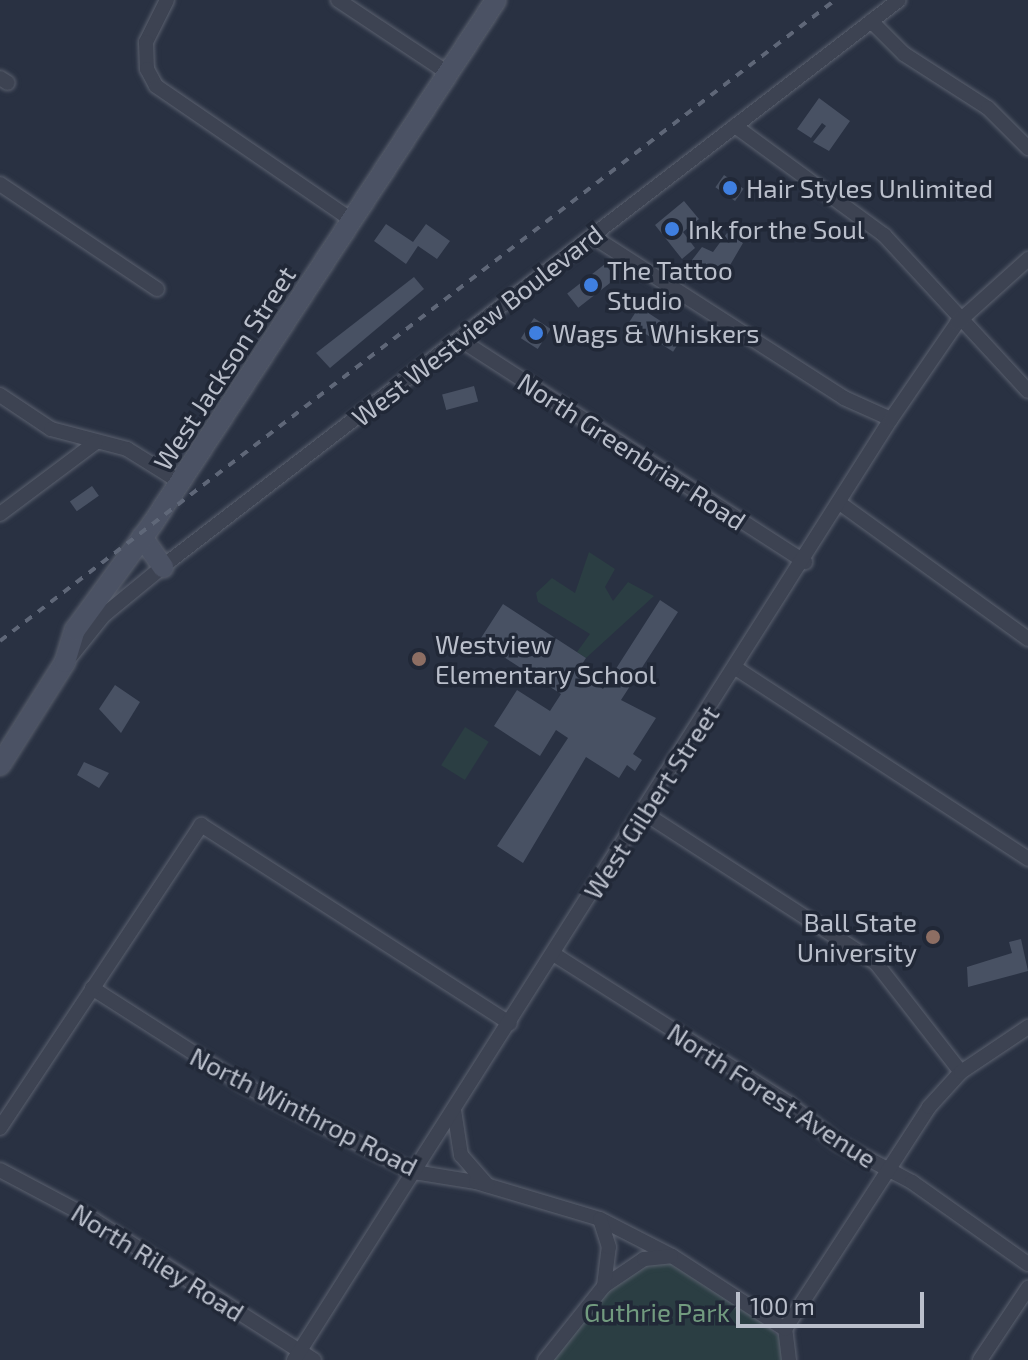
<!DOCTYPE html>
<html>
<head>
<meta charset="utf-8">
<style>
	body { margin:0 }
	#map { position:relative; width:1028px; height:1360px; overflow:hidden; background:#293142; font-family:"Exo 2",sans-serif }
	div>[style] { position:absolute }
	.green>* { inset:0; background:#2b3e43; transform-origin:0 0 }
	.building>* { inset:0; background:#485163; transform-origin:0 0 }
	.roads { filter:drop-shadow(0 0 2px #5b616f) drop-shadow(0 0 2px #5b616f) }
	.minor>* { height:14px; margin:-7px; padding:0 7px; transform-origin:7px; border-radius:7px; background:#3d4352 }
	.secondary>* { height:20px; margin:-10px; padding:0 10px; transform-origin:10px; border-radius:10px; background:#4b5264 }
	.rail>* { height:4px; margin-top:-2px; transform-origin:0; background:repeating-linear-gradient(90deg,#5f6778 0 8px,transparent 0 16px) }
	.dots>* { width:22px; height:22px; translate:-50% -50%; box-sizing:border-box; border:4px solid #212837; border-radius:50% }
	span { translate:-50% -50%; white-space:nowrap; text-align:center; line-height:1.15; -webkit-text-stroke:7px #212837; paint-order:stroke }
	.poi-label { font-size:26px; color:#babfcb }
	.left { translate:0 -50%; text-align:left }
	.right { translate:-100% -50%; text-align:right }
	.street-label { font-size:26px; color:#babfcb }
	.park-label { font-size:26px; color:#729b7f }
	.scale { position:absolute; left:736px; top:1292px; width:188px; height:36px; box-sizing:border-box; border:4px solid #babfcb; border-top:0; padding-left:10px; font-size:24px; line-height:28px; white-space:nowrap; color:#babfcb; -webkit-text-stroke:6px #212837; paint-order:stroke }
</style>
</head>
<body>
<div id="map">
	<div class="green">
		<div style="clip-path:polygon(589px 552px,615px 569px,605px 587px,613px 601px,628px 582px,654px 596px,586px 658px,577px 652px,590px 634px,538px 602px,536px 593px,552px 578px,575px 593px)"></div>
		<div style="left:465px;top:727px;width:28px;height:45px;rotate:32deg"></div>
		<div style="clip-path:polygon(670px 1263px,770px 1328px,780px 1339px,783px 1360px,551px 1360px,608px 1291px,640px 1267px)"></div>
	</div>
	<div class="building">
		<div style="clip-path:polygon(819px 98px,850px 121px,829px 151px,813px 142px,826px 126px,822px 123px,811px 138px,797px 129px)"></div>
		<div style="left:724px;top:175px;width:24px;height:15px;rotate:35deg"></div>
		<div style="clip-path:polygon(684px 201px,699px 219px,683px 232px,695px 248px,682px 259px,655px 225px)"></div>
		<div style="clip-path:polygon(386px 224px,413px 242px,426px 224px,450px 241px,437px 259px,418px 246px,406px 264px,374px 241px)"></div>
		<div style="clip-path:polygon(727px 233px,743px 243px,722px 279px,692px 260px,702px 247px,713px 252px)"></div>
		<div style="left:605px;top:264px;width:18px;height:48px;rotate:52deg"></div>
		<div style="clip-path:polygon(414px 277px,424px 289px,330px 368px,316px 353px)"></div>
		<div style="left:639px;top:307px;width:53px;height:19px;rotate:33deg"></div>
		<div style="left:534px;top:318px;width:20px;height:24px;rotate:33deg"></div>
		<div style="left:474px;top:386px;width:16px;height:33px;rotate:75deg"></div>
		<div style="left:92px;top:486px;width:12px;height:27px;rotate:55deg"></div>
		<div style="clip-path:polygon(660px 600px,678px 612px,621px 700px,656px 718px,633px 754px,642px 760px,635px 771px,627px 765px,619px 778px,586px 757px,523px 863px,497px 846px,568px 738px,556px 730px,540px 756px,494px 726px,517px 690px,550px 711px,561px 694px,479px 641px,503px 604px,586px 658px,577px 672px,603px 689px)"></div>
		<div style="clip-path:polygon(115px 685px,140px 702px,121px 733px,99px 709px)"></div>
		<div style="clip-path:polygon(84px 762px,109px 773px,99px 788px,77px 775px)"></div>
		<div style="clip-path:polygon(1021px 939px,1028px 971px,968px 987px,967px 967px,1012px 953px,1009px 942px)"></div>
	</div>
	<div class="roads">
		<div class="minor">
			<div style="left:167px;top:0;width:47px;rotate:116.6deg"></div>
			<div style="left:146px;top:42px;width:27px;rotate:88deg"></div>
			<div style="left:147px;top:69px;width:19px;rotate:62deg"></div>
			<div style="left:156px;top:86px;width:237px;rotate:34.4deg"></div>
			<div style="left:338px;top:0;width:132px;rotate:33.6deg"></div>
			<div style="left:871px;top:21px;width:47px;rotate:45deg"></div>
			<div style="left:904px;top:54px;width:100px;rotate:32.7deg"></div>
			<div style="left:988px;top:108px;width:57px;rotate:45deg"></div>
			<div style="left:0;top:78px;width:9px;rotate:32deg"></div>
			<div style="left:735px;top:126px;width:185px;rotate:36.2deg"></div>
			<div style="left:884px;top:235px;width:212px;rotate:47.3deg"></div>
			<div style="left:0;top:184px;width:189px;rotate:33.8deg"></div>
			<div style="left:592px;top:236px;width:300px;rotate:32.7deg"></div>
			<div style="left:844px;top:398px;width:51px;rotate:24.1deg"></div>
			<div style="left:459px;top:339px;width:412px;rotate:32.8deg"></div>
			<div style="left:0;top:395px;width:61px;rotate:33.7deg"></div>
			<div style="left:51px;top:429px;width:79px;rotate:14.7deg"></div>
			<div style="left:127px;top:449px;width:62px;rotate:31.9deg"></div>
			<div style="left:841px;top:504px;width:231px;rotate:35.8deg"></div>
			<div style="left:0;top:514px;width:119px;rotate:-36.8deg"></div>
			<div style="left:71px;top:656px;width:53px;rotate:-51.2deg"></div>
			<div style="left:104px;top:615px;width:87px;rotate:-39.4deg"></div>
			<div style="left:171px;top:560px;width:918px;rotate:-37.57deg"></div>
			<div style="left:737px;top:669px;width:348px;rotate:33.1deg"></div>
			<div style="left:644px;top:813px;width:276px;rotate:32.9deg"></div>
			<div style="left:876px;top:963px;width:138px;rotate:52.1deg"></div>
			<div style="left:555px;top:955px;width:276px;rotate:32.4deg"></div>
			<div style="left:788px;top:1103px;width:64px;rotate:38.7deg"></div>
			<div style="left:838px;top:1143px;width:84px;rotate:27.8deg"></div>
			<div style="left:912px;top:1182px;width:142px;rotate:35.3deg"></div>
			<div style="left:92px;top:988px;width:178px;rotate:32.6deg"></div>
			<div style="left:242px;top:1084px;width:193px;rotate:27.1deg"></div>
			<div style="left:414px;top:1172px;width:63px;rotate:9.2deg"></div>
			<div style="left:476px;top:1182px;width:129px;rotate:16.6deg"></div>
			<div style="left:600px;top:1219px;width:81px;rotate:27.2deg"></div>
			<div style="left:672px;top:1256px;width:135px;rotate:32.9deg"></div>
			<div style="left:454px;top:1110px;width:46px;rotate:81.2deg"></div>
			<div style="left:461px;top:1155px;width:40px;rotate:49deg"></div>
			<div style="left:0;top:1128px;width:364px;rotate:-56.4deg"></div>
			<div style="left:201px;top:825px;width:367px;rotate:32.7deg"></div>
			<div style="left:0;top:1170px;width:106px;rotate:28deg"></div>
			<div style="left:94px;top:1220px;width:261px;rotate:32.5deg"></div>
			<div style="left:604px;top:1286px;width:48px;rotate:-34deg"></div>
			<div style="left:644px;top:1259px;width:27px;rotate:-6deg"></div>
			<div style="left:294px;top:1360px;width:1114px;rotate:-57.61deg"></div>
			<div style="left:891px;top:419px;width:116px;rotate:-55.5deg"></div>
			<div style="left:957px;top:323px;width:96px;rotate:-42deg"></div>
			<div style="left:545px;top:1360px;width:95px;rotate:-51.4deg"></div>
			<div style="left:604px;top:1286px;width:39px;rotate:-83deg"></div>
			<div style="left:609px;top:1247px;width:29px;rotate:-108deg"></div>
			<div style="left:789px;top:1360px;width:31px;rotate:-97deg"></div>
			<div style="left:785px;top:1329px;width:265px;rotate:-57deg"></div>
			<div style="left:929px;top:1107px;width:47px;rotate:-47.6deg"></div>
			<div style="left:961px;top:1072px;width:81px;rotate:-33.9deg"></div>
			<div style="left:980px;top:1360px;width:87px;rotate:-56.3deg"></div>
		</div>
		<div class="secondary">
			<div style="left:142px;top:537px;width:37px;rotate:55deg"></div>
			<div style="left:0;top:765px;width:122px;rotate:-57.7deg"></div>
			<div style="left:65px;top:662px;width:34px;rotate:-73deg"></div>
			<div style="left:75px;top:630px;width:132px;rotate:-53.9deg"></div>
			<div style="left:153px;top:523px;width:625px;rotate:-56.74deg"></div>
		</div>
	</div>
	<div class="rail">
		<div style="left:0;top:641px;width:1053px;rotate:-37.51deg"></div>
	</div>
	<div class="dots">
		<div style="left:730px;top:188px;background:#3f7fe0"></div>
		<div style="left:672px;top:229px;background:#3f7fe0"></div>
		<div style="left:591px;top:285px;background:#3f7fe0"></div>
		<div style="left:536px;top:333px;background:#3f7fe0"></div>
		<div style="left:419px;top:659px;background:#8d6e63"></div>
		<div style="left:933px;top:937px;background:#8d6e63"></div>
	</div>
	<div class="poi-label">
		<span class="left" style="left:746px;top:188px">Hair Styles Unlimited</span>
		<span class="left" style="left:688px;top:229px">Ink for the Soul</span>
		<span class="left" style="left:607px;top:285px">The Tattoo<br>Studio</span>
		<span class="left" style="left:552px;top:333px">Wags &amp; Whiskers</span>
		<span class="left" style="left:435px;top:659px">Westview<br>Elementary School</span>
		<span class="right" style="left:917px;top:937px">Ball State<br>University</span>
	</div>
	<div class="street-label">
		<span style="left:477px;top:325px;rotate:-38deg">West Westview Boulevard</span>
		<span style="left:224px;top:368px;rotate:-57deg">West Jackson Street</span>
		<span style="left:632px;top:451px;rotate:33deg">North Greenbriar Road</span>
		<span style="left:651px;top:802px;rotate:-57deg">West Gilbert Street</span>
		<span style="left:772px;top:1095px;rotate:33deg">North Forest Avenue</span>
		<span style="left:304px;top:1111px;rotate:27deg">North Winthrop Road</span>
		<span style="left:158px;top:1262px;rotate:32deg">North Riley Road</span>
	</div>
	<div class="park-label">
		<span style="left:657px;top:1312px">Guthrie Park</span>
	</div>
	<div class="scale">100 m</div>
</div>
</body>
</html>
